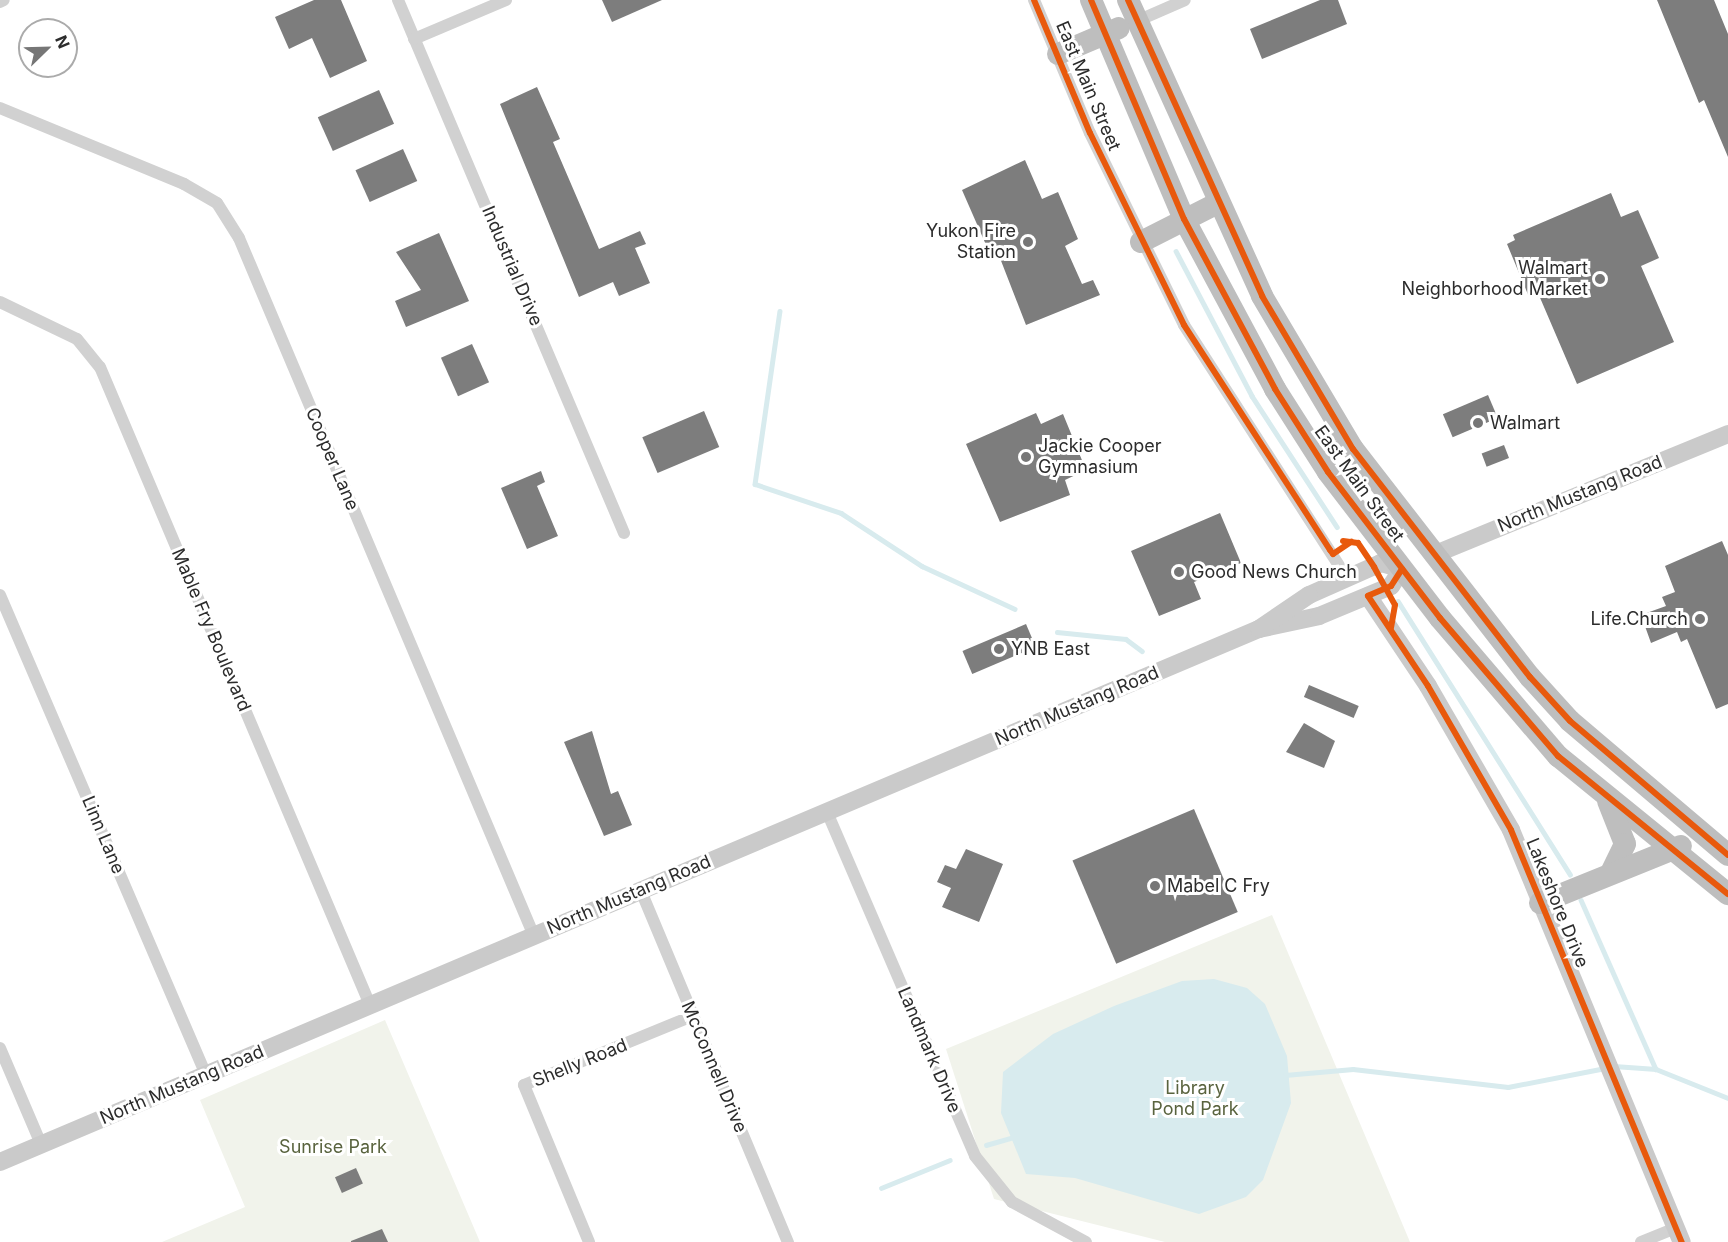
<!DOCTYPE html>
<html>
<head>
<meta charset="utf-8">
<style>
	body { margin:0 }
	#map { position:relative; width:1728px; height:1242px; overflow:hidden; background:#fff; font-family:Inter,sans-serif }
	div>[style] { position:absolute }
	.green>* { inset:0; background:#f1f3eb }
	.water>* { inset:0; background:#d8ebee }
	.stream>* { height:4.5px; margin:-2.25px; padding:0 2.25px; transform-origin:2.25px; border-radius:2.25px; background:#d8ebee }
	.building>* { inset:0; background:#7d7d7d; transform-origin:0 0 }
	.street>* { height:12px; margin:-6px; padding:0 6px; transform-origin:6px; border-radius:6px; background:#d1d1d1 }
	.secondary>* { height:18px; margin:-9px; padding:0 9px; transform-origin:9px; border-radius:9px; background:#cacaca }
	.highway>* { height:22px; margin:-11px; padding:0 11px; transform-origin:11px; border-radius:11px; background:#bebebe }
	.cycleway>* { height:6px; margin:-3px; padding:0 3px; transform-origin:3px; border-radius:3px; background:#e8590c }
	.dots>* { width:16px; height:16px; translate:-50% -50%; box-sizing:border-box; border:3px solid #fff; border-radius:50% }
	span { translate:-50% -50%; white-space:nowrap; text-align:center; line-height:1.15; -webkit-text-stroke:6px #fff; paint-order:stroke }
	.street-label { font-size:18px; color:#2c2c2c }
	.poi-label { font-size:18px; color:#2c2c2c }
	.right { translate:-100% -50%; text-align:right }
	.left { translate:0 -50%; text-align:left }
	.park-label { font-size:18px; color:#59633e }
	.north { position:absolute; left:18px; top:18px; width:60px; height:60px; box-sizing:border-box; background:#fff; border:2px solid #ababab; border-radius:50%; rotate:67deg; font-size:16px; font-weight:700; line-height:24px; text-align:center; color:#2c2c2c }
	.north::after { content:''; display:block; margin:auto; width:21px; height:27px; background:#767676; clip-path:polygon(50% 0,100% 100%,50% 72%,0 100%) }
</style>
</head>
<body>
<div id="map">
	<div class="green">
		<div style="clip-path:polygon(1272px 915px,1410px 1242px,1165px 1242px,994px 1199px,946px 1049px)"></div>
		<div style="clip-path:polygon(385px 1020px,480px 1242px,162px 1242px,245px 1207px,200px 1100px)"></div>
	</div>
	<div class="water">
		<div style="clip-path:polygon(1214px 979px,1247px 988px,1265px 1004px,1287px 1056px,1291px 1103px,1263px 1180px,1246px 1197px,1199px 1214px,1075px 1178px,1026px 1174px,1001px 1113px,1003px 1072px,1053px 1034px,1114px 1006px,1182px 981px)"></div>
	</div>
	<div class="stream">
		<div style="left:1176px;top:251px;width:164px;rotate:62.3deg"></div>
		<div style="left:1252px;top:396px;width:156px;rotate:57deg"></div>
		<div style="left:780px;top:311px;width:175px;rotate:98.2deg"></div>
		<div style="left:755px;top:484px;width:91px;rotate:18.6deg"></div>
		<div style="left:841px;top:513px;width:97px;rotate:33.2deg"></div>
		<div style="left:922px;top:566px;width:102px;rotate:24.8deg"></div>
		<div style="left:1398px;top:601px;width:323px;rotate:57.8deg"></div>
		<div style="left:1057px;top:632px;width:69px;rotate:5.8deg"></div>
		<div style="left:1126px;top:639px;width:20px;rotate:37deg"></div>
		<div style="left:1581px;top:900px;width:185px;rotate:66.1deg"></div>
		<div style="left:1614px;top:1066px;width:42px;rotate:4.1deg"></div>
		<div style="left:1656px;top:1069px;width:78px;rotate:21.9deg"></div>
		<div style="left:1285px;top:1075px;width:68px;rotate:-5deg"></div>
		<div style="left:1353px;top:1069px;width:156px;rotate:6.6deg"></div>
		<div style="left:1508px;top:1087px;width:100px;rotate:-11deg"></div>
		<div style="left:986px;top:1145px;width:29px;rotate:-16deg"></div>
		<div style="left:881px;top:1188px;width:74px;rotate:-22.1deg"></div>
	</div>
	<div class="building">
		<div style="clip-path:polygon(314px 0,341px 0,367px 61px,330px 78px,312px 38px,289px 49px,275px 17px)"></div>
		<div style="clip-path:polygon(602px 0,662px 0,612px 22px)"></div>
		<div style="clip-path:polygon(1320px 0,1338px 0,1347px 24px,1262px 59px,1250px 29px)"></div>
		<div style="clip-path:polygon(1657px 0,1714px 0,1728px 34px,1728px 157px,1704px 100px,1699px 103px)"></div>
		<div style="clip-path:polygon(537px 87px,560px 139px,553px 142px,599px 249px,640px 231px,646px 244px,635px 248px,650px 283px,619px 296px,613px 282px,579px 297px,500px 104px)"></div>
		<div style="left:379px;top:90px;width:37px;height:67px;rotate:66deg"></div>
		<div style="left:403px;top:149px;width:35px;height:52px;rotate:66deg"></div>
		<div style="clip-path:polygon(1025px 160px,1042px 199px,1058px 192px,1078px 239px,1065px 246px,1082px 284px,1093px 280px,1100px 295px,1026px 325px,998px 253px,990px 254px,962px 190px)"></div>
		<div style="clip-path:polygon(1611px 193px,1621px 217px,1638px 210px,1659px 258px,1641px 266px,1674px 342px,1577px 384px,1538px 293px,1529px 297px,1507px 244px,1515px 240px,1513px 235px)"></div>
		<div style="clip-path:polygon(439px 233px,469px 301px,406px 327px,395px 301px,421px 290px,396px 252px)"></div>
		<div style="left:472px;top:344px;width:42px;height:34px;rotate:66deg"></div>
		<div style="left:1488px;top:395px;width:25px;height:49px;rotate:67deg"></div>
		<div style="left:704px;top:411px;width:39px;height:67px;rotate:67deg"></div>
		<div style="clip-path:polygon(1036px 413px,1041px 424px,1063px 414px,1086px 470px,1065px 480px,1070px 495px,1000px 522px,966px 444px)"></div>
		<div style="left:1504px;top:445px;width:14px;height:24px;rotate:69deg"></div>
		<div style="clip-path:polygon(541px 471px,545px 482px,537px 486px,558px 536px,527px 549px,501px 488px)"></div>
		<div style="clip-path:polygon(1220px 513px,1241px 563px,1194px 582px,1201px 599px,1159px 616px,1131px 551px)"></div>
		<div style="clip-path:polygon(1722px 541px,1728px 555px,1728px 704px,1716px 709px,1687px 639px,1681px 642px,1677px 632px,1651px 643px,1641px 615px,1666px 606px,1662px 597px,1675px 592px,1665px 566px)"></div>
		<div style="left:1026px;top:624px;width:25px;height:69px;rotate:67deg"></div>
		<div style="left:1309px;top:685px;width:54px;height:13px;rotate:23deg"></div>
		<div style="clip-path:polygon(1304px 723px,1335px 741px,1324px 768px,1286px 752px)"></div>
		<div style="clip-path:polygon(592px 731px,611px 794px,618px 791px,632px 825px,604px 836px,564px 742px)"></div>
		<div style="left:1194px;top:809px;width:112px;height:132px;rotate:67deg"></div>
		<div style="clip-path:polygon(966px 849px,1003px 864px,979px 922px,942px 907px,951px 888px,937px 882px,945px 865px,956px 869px)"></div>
		<div style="left:356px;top:1168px;width:17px;height:23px;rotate:66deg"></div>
		<div style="clip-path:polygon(382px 1229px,388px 1242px,351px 1242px,351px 1241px)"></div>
	</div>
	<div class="street">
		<div style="left:398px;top:0;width:579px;rotate:67.02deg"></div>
		<div style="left:1034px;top:0;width:144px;rotate:67.2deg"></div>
		<div style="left:1090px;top:133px;width:214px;rotate:63.9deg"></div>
		<div style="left:1184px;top:325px;width:301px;rotate:57.2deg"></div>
		<div style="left:0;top:2px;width:4px;rotate:-27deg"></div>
		<div style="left:1137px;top:21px;width:52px;rotate:-23.6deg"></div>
		<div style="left:414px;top:39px;width:100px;rotate:-23deg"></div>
		<div style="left:0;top:108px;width:199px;rotate:22.4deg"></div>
		<div style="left:184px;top:184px;width:38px;rotate:30deg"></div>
		<div style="left:217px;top:203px;width:41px;rotate:57.8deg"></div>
		<div style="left:239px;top:238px;width:758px;rotate:67.09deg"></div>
		<div style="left:0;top:302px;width:85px;rotate:25.7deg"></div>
		<div style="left:77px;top:339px;width:36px;rotate:51deg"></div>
		<div style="left:100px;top:367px;width:693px;rotate:67.06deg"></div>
		<div style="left:0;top:595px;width:522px;rotate:66.77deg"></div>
		<div style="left:827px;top:812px;width:374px;rotate:66.7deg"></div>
		<div style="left:975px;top:1156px;width:59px;rotate:51.2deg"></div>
		<div style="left:1012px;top:1202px;width:84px;rotate:28.4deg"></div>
		<div style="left:641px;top:891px;width:381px;rotate:67.3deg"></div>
		<div style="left:0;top:1048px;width:104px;rotate:66.9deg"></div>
		<div style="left:589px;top:1242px;width:170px;rotate:-112.5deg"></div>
		<div style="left:524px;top:1085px;width:182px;rotate:-22.3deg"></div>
		<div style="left:1641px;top:1242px;width:38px;rotate:-22deg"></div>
	</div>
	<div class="secondary">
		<div style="left:1433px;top:555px;width:319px;rotate:-22.3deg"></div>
		<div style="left:1368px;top:596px;width:108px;rotate:56.3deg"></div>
		<div style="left:1428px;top:686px;width:166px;rotate:60deg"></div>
		<div style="left:1511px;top:830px;width:446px;rotate:67.5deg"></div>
		<div style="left:0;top:1162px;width:1367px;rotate:-22.95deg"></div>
		<div style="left:1259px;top:629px;width:61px;rotate:-12.2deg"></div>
		<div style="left:1319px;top:616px;width:78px;rotate:-22.6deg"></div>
		<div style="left:1391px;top:586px;width:20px;rotate:-57deg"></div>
		<div style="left:1402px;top:569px;width:22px;rotate:-164deg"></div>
		<div style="left:1381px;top:563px;width:79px;rotate:156deg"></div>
		<div style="left:1309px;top:595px;width:60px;rotate:145.8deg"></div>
	</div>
	<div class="highway">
		<div style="left:1091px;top:0;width:238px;rotate:67deg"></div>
		<div style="left:1184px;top:219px;width:193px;rotate:61.8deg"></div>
		<div style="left:1275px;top:389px;width:98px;rotate:57.4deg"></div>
		<div style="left:1328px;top:472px;width:184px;rotate:52.5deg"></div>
		<div style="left:1440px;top:618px;width:182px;rotate:49.5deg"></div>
		<div style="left:1558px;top:756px;width:219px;rotate:39.1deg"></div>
		<div style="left:1128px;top:0;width:325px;rotate:65.6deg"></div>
		<div style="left:1262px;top:296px;width:178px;rotate:59.3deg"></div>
		<div style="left:1353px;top:449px;width:289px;rotate:52.2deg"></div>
		<div style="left:1530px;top:677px;width:59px;rotate:47.7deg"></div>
		<div style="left:1570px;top:721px;width:207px;rotate:40.3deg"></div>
		<div style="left:1058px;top:54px;width:66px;rotate:-23.1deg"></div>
		<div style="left:1141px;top:242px;width:84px;rotate:-26.9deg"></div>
		<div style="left:1608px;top:801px;width:46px;rotate:68.4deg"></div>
		<div style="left:1625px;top:844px;width:30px;rotate:116deg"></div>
		<div style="left:1540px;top:903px;width:152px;rotate:-22deg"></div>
	</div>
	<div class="cycleway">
		<div style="left:1034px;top:0;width:144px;rotate:67.2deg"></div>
		<div style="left:1090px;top:133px;width:214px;rotate:63.9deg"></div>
		<div style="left:1184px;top:325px;width:268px;rotate:57deg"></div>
		<div style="left:1330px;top:550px;width:5px;rotate:53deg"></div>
		<div style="left:1333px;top:554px;width:22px;rotate:-34deg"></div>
		<div style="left:1091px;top:0;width:238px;rotate:67deg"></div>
		<div style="left:1184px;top:219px;width:193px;rotate:61.8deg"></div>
		<div style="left:1275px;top:389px;width:98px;rotate:57.4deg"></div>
		<div style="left:1328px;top:472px;width:184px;rotate:52.5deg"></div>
		<div style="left:1440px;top:618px;width:182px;rotate:49.5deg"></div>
		<div style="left:1558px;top:756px;width:219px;rotate:39.1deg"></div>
		<div style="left:1128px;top:0;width:325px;rotate:65.6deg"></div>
		<div style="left:1262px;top:296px;width:178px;rotate:59.3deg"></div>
		<div style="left:1353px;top:449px;width:289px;rotate:52.2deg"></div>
		<div style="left:1530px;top:677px;width:59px;rotate:47.7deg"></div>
		<div style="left:1570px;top:721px;width:207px;rotate:40.3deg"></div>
		<div style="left:1343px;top:541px;width:15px;rotate:8deg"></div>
		<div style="left:1358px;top:543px;width:29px;rotate:56deg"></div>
		<div style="left:1374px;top:567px;width:43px;rotate:61.1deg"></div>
		<div style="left:1395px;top:605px;width:23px;rotate:100deg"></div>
		<div style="left:1402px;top:569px;width:20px;rotate:123deg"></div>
		<div style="left:1391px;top:586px;width:25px;rotate:157deg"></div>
		<div style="left:1368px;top:596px;width:108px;rotate:56.3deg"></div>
		<div style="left:1428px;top:686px;width:166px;rotate:60deg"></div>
		<div style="left:1511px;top:830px;width:446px;rotate:67.5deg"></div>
	</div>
	<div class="dots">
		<div style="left:1028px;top:242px;background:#767676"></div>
		<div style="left:1600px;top:279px;background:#767676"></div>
		<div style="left:1478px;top:423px;background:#767676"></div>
		<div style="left:1026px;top:457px;background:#767676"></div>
		<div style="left:1179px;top:572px;background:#767676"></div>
		<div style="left:1700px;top:619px;background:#767676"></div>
		<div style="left:999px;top:649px;background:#767676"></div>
		<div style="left:1155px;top:886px;background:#767676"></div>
	</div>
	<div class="street-label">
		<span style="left:1088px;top:86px;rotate:67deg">East Main Street</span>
		<span style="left:512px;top:266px;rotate:67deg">Industrial Drive</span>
		<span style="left:332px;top:459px;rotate:67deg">Cooper Lane</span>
		<span style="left:1359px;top:484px;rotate:54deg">East Main Street</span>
		<span style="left:1580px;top:494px;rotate:-22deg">North Mustang Road</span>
		<span style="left:211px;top:630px;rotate:67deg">Mable Fry Boulevard</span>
		<span style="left:1077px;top:706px;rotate:-23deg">North Mustang Road</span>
		<span style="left:103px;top:835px;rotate:67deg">Linn Lane</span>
		<span style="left:629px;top:895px;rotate:-23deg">North Mustang Road</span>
		<span style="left:1557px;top:903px;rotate:68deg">Lakeshore Drive</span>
		<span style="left:929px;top:1050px;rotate:67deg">Landmark Drive</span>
		<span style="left:580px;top:1063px;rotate:-22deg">Shelly Road</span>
		<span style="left:714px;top:1067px;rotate:67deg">McConnell Drive</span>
		<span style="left:182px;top:1085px;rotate:-23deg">North Mustang Road</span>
	</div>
	<div class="poi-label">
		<span class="right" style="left:1016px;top:242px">Yukon Fire<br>Station</span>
		<span class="right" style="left:1588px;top:279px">Walmart<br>Neighborhood Market</span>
		<span class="left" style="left:1490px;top:423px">Walmart</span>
		<span class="left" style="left:1038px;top:457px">Jackie Cooper<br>Gymnasium</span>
		<span class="left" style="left:1191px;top:572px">Good News Church</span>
		<span class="right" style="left:1688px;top:619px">Life.Church</span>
		<span class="left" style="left:1011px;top:649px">YNB East</span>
		<span class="left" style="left:1167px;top:886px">Mabel C Fry</span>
	</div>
	<div class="park-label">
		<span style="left:1195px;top:1099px">Library<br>Pond Park</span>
		<span style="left:333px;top:1147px">Sunrise Park</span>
	</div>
	<div class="north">N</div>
</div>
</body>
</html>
